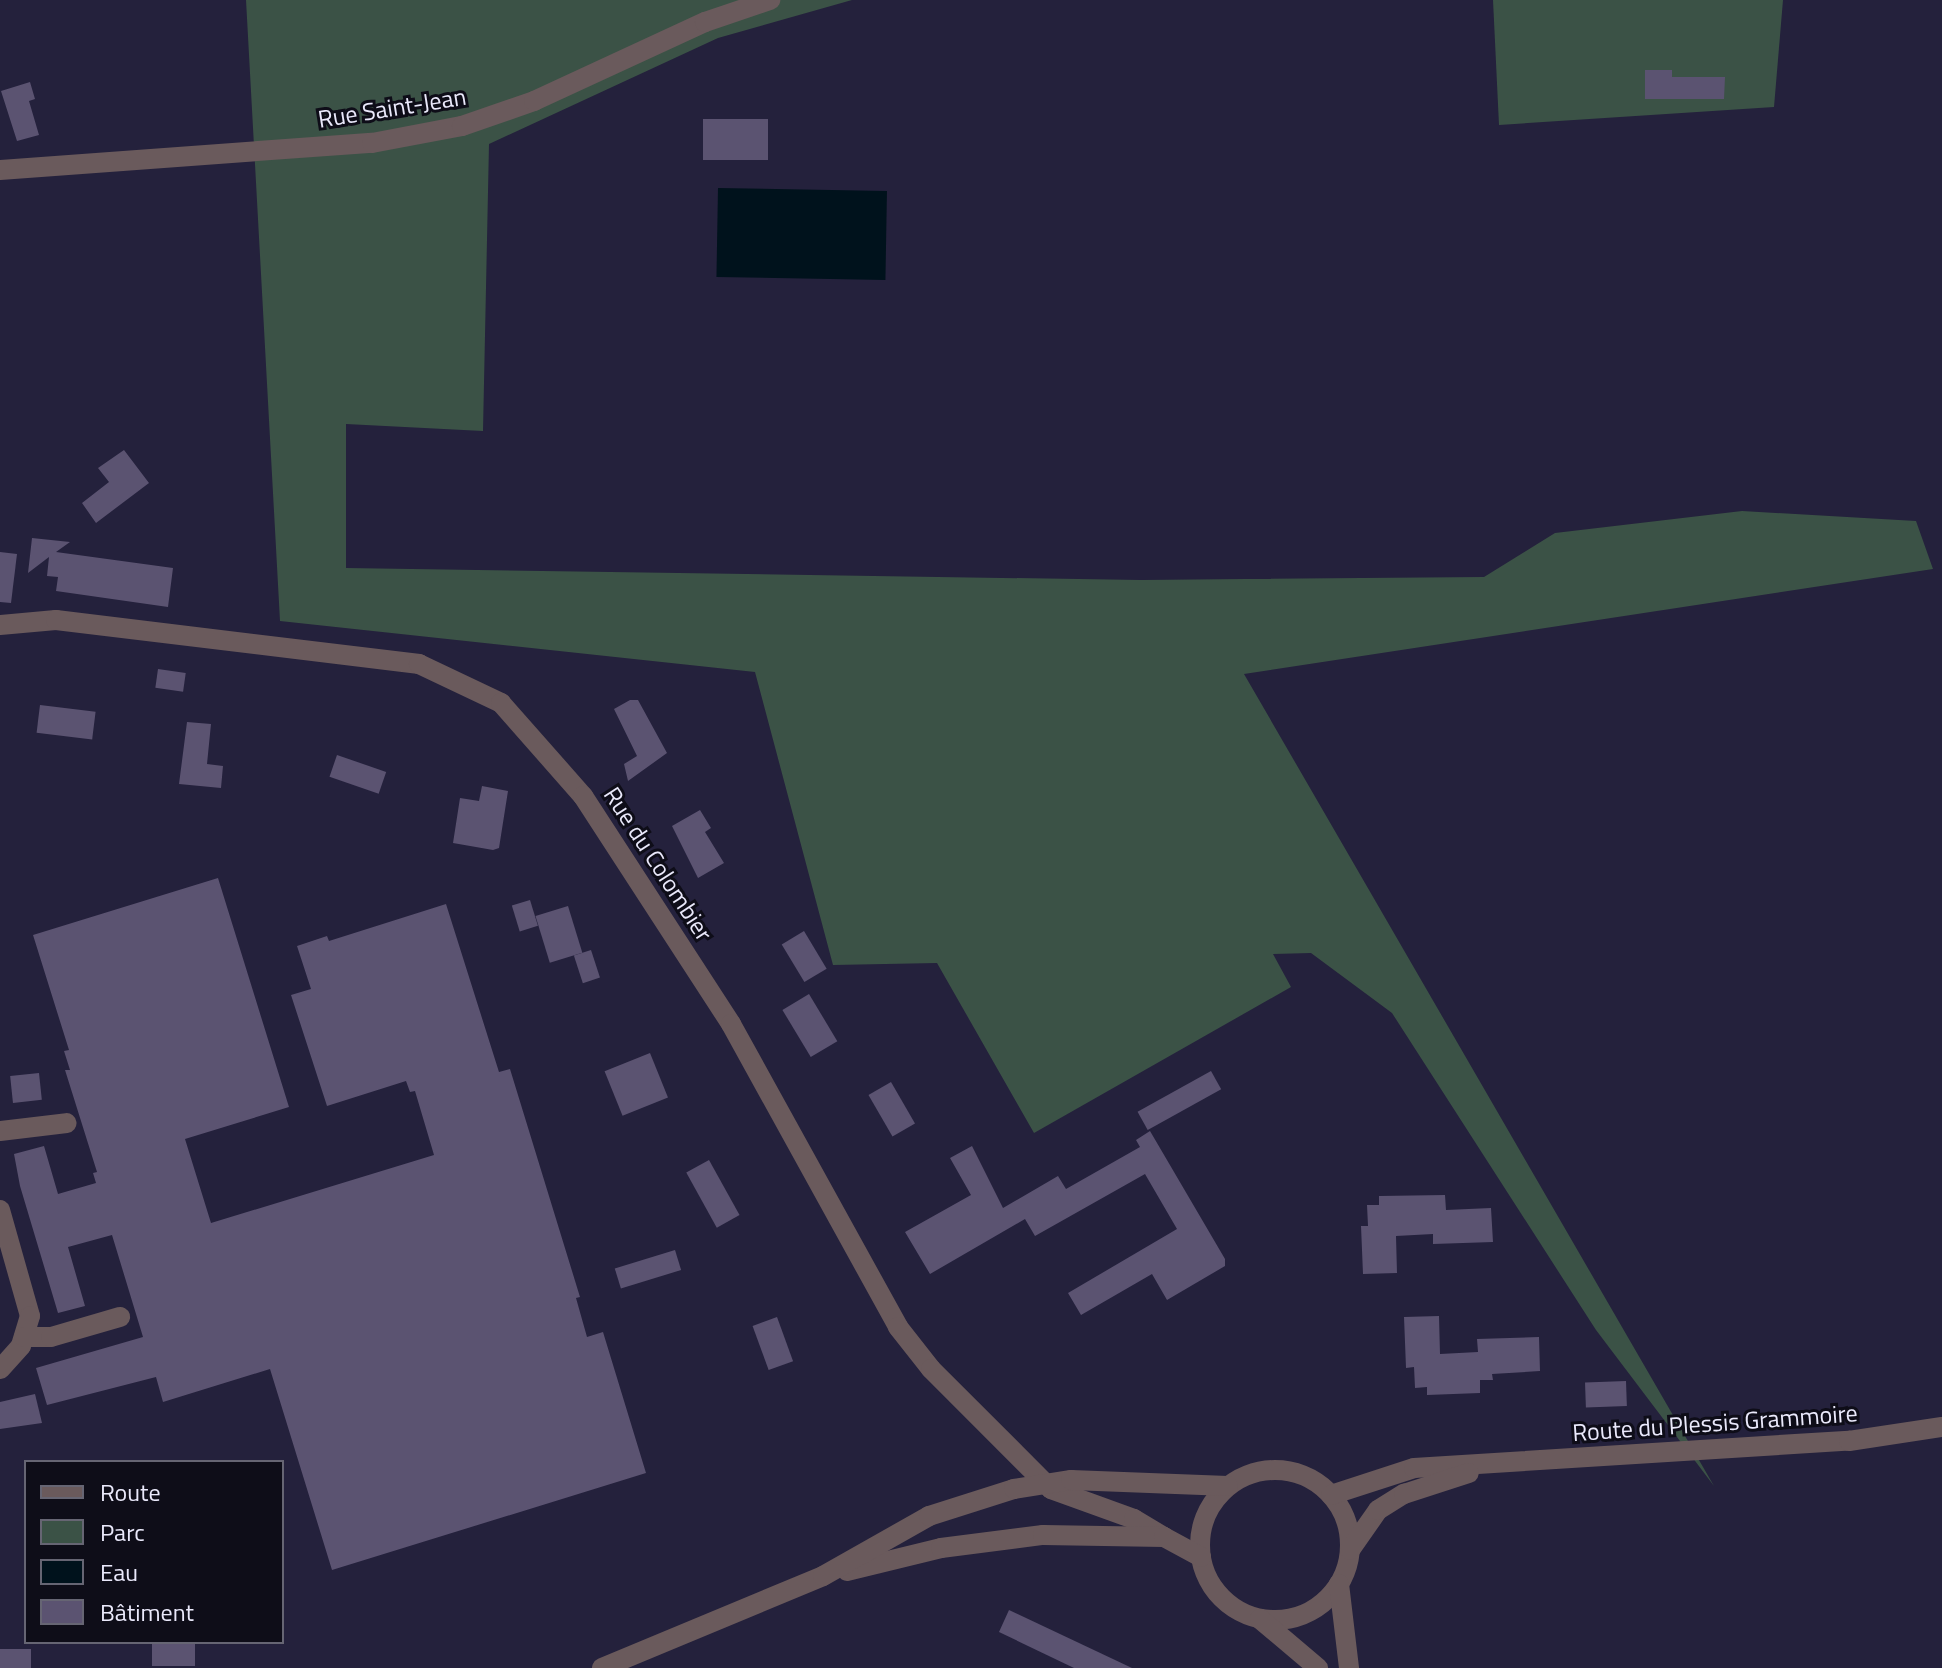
<!DOCTYPE html>
<html>
<head>
<meta charset="utf-8">
<style>
	body { margin:0 }
	#map { position:relative; width:1942px; height:1668px; overflow:hidden; background:#24213c; font-family:"Titillium Web",sans-serif }
	div>[style] { position:absolute }
	.green>* { inset:0; background:#3b5246 }
	.water>* { inset:0; background:#00121c; transform-origin:0 0 }
	.building>* { inset:0; background:#5b5371; transform-origin:0 0 }
	.minor>* { height:20px; margin:-10px; padding:0 10px; transform-origin:10px; border-radius:10px; background:#6a5a5c }
	.tertiary>* { height:20px; margin:-10px; padding:0 10px; transform-origin:10px; border-radius:10px; background:#6a5a5c }
	.tertiary>.ring { margin:-10px; padding:0; box-sizing:content-box; background:none; border:20px solid #6a5a5c; border-radius:50% }
	span { translate:-50% -50%; white-space:nowrap; text-align:center; line-height:1.15; -webkit-text-stroke:6px #0e0d18; paint-order:stroke }
	.street-label { font-size:24px; color:#eae9fb }
	.legend { position:absolute; left:24px; top:1460px; width:260px; height:184px; box-sizing:border-box; background:#0e0d18; border:2px solid #666573; margin:0; padding:10px 14px; list-style:none; font-size:24px; color:#eae9fb }
	.legend li { display:flex; align-items:center; gap:16px; height:40px }
	.legend b { width:40px; border:2px solid #666573 }
</style>
</head>
<body>
<div id="map">
	<div class="green">
		<div style="clip-path:polygon(246px 0,852px 0,718px 38px,489px 144px,483px 431px,346px 424px,346px 568px,1141px 580px,1484px 577px,1555px 533px,1742px 511px,1916px 521px,1933px 569px,1244px 674px,1714px 1486px,1596px 1330px,1392px 1013px,1311px 953px,1273px 954px,1291px 987px,1034px 1133px,937px 963px,833px 965px,755px 672px,280px 621px)"></div>
		<div style="clip-path:polygon(1493px 0,1783px 0,1774px 107px,1499px 125px)"></div>
	</div>
	<div class="water">
		<div style="left:718px;top:188px;width:169px;height:89px;rotate:1deg"></div>
	</div>
	<div class="building">
		<div style="clip-path:polygon(1645px 70px,1672px 70px,1672px 77px,1725px 77px,1724px 99px,1645px 99px)"></div>
		<div style="clip-path:polygon(30px 82px,35px 99px,29px 101px,39px 135px,17px 141px,1px 91px)"></div>
		<div style="left:703px;top:119px;width:65px;height:41px"></div>
		<div style="clip-path:polygon(124px 450px,149px 483px,96px 523px,82px 503px,109px 482px,98px 468px)"></div>
		<div style="clip-path:polygon(32px 538px,70px 542px,56px 552px,173px 568px,168px 607px,56px 591px,58px 577px,47px 576px,49px 557px,28px 573px)"></div>
		<div style="clip-path:polygon(0 552px,17px 554px,11px 603px,0 602px)"></div>
		<div style="left:158px;top:669px;width:28px;height:19px;rotate:8deg"></div>
		<div style="clip-path:polygon(630px 700px,638px 700px,667px 753px,628px 781px,624px 764px,637px 756px,614px 709px)"></div>
		<div style="left:40px;top:705px;width:56px;height:28px;rotate:7deg"></div>
		<div style="clip-path:polygon(187px 722px,211px 724px,207px 764px,223px 766px,221px 788px,179px 784px)"></div>
		<div style="left:337px;top:755px;width:52px;height:23px;rotate:19deg"></div>
		<div style="clip-path:polygon(482px 786px,508px 791px,499px 848px,493px 850px,453px 843px,460px 798px,479px 801px)"></div>
		<div style="clip-path:polygon(700px 810px,711px 828px,705px 832px,724px 863px,698px 878px,672px 826px)"></div>
		<div style="clip-path:polygon(218px 878px,289px 1107px,185px 1139px,211px 1223px,434px 1155px,415px 1091px,410px 1092px,406px 1081px,327px 1106px,291px 995px,311px 989px,297px 946px,327px 936px,329px 941px,446px 904px,499px 1072px,510px 1069px,580px 1297px,576px 1298px,587px 1337px,603px 1332px,646px 1473px,332px 1570px,270px 1369px,163px 1402px,156px 1377px,47px 1405px,36px 1368px,143px 1337px,112px 1235px,68px 1247px,85px 1306px,58px 1313px,20px 1186px,14px 1154px,44px 1146px,58px 1194px,96px 1183px,93px 1173px,97px 1172px,65px 1070px,70px 1070px,64px 1051px,69px 1050px,33px 935px)"></div>
		<div style="left:530px;top:900px;width:27px;height:19px;rotate:73deg"></div>
		<div style="left:568px;top:906px;width:49px;height:34px;rotate:73deg"></div>
		<div style="left:804px;top:931px;width:44px;height:26px;rotate:59deg"></div>
		<div style="left:591px;top:950px;width:29px;height:18px;rotate:72deg"></div>
		<div style="left:809px;top:994px;width:55px;height:31px;rotate:59deg"></div>
		<div style="left:650px;top:1053px;width:48px;height:49px;rotate:68deg"></div>
		<div style="left:1211px;top:1071px;width:21px;height:84px;rotate:61deg"></div>
		<div style="left:39px;top:1073px;width:27px;height:29px;rotate:84deg"></div>
		<div style="left:891px;top:1082px;width:48px;height:26px;rotate:60deg"></div>
		<div style="clip-path:polygon(1150px 1131px,1225px 1259px,1225px 1266px,1167px 1300px,1152px 1274px,1081px 1315px,1068px 1293px,1177px 1229px,1145px 1174px,1035px 1236px,1025px 1219px,930px 1274px,905px 1232px,971px 1195px,950px 1158px,972px 1146px,1003px 1208px,1058px 1176px,1066px 1189px,1140px 1147px,1136px 1140px)"></div>
		<div style="left:709px;top:1160px;width:63px;height:26px;rotate:61deg"></div>
		<div style="clip-path:polygon(1445px 1195px,1446px 1210px,1491px 1208px,1493px 1242px,1433px 1244px,1433px 1234px,1396px 1236px,1397px 1273px,1363px 1274px,1361px 1226px,1368px 1226px,1367px 1205px,1379px 1205px,1379px 1196px)"></div>
		<div style="left:675px;top:1250px;width:21px;height:63px;rotate:73deg"></div>
		<div style="clip-path:polygon(1439px 1316px,1440px 1354px,1478px 1352px,1477px 1339px,1539px 1337px,1540px 1371px,1492px 1374px,1493px 1380px,1480px 1380px,1480px 1393px,1427px 1395px,1427px 1387px,1415px 1388px,1414px 1367px,1406px 1368px,1404px 1317px)"></div>
		<div style="left:777px;top:1317px;width:47px;height:26px;rotate:70deg"></div>
		<div style="left:1626px;top:1381px;width:25px;height:41px;rotate:88deg"></div>
		<div style="clip-path:polygon(35px 1394px,42px 1423px,0 1429px,0 1402px)"></div>
		<div style="clip-path:polygon(1009px 1610px,1132px 1668px,1074px 1668px,999px 1632px)"></div>
		<div style="left:152px;top:1642px;width:43px;height:24px"></div>
		<div style="left:31px;top:1649px;width:19px;height:31px;rotate:90deg"></div>
	</div>
	<div class="minor">
		<div style="left:0;top:170px;width:373px;rotate:-4.2deg"></div>
		<div style="left:372px;top:143px;width:92px;rotate:-10.7deg"></div>
		<div style="left:462px;top:126px;width:76px;rotate:-19.1deg"></div>
		<div style="left:534px;top:101px;width:188px;rotate:-24.8deg"></div>
		<div style="left:705px;top:22px;width:69px;rotate:-18.7deg"></div>
		<div style="left:0;top:625px;width:56px;rotate:-5.1deg"></div>
		<div style="left:56px;top:620px;width:366px;rotate:6.9deg"></div>
		<div style="left:419px;top:664px;width:91px;rotate:25.4deg"></div>
		<div style="left:501px;top:703px;width:124px;rotate:48.6deg"></div>
		<div style="left:583px;top:796px;width:272px;rotate:57deg"></div>
		<div style="left:731px;top:1024px;width:346px;rotate:61.1deg"></div>
		<div style="left:898px;top:1327px;width:53px;rotate:51.8deg"></div>
		<div style="left:931px;top:1369px;width:170px;rotate:45deg"></div>
		<div style="left:1051px;top:1489px;width:88px;rotate:19.9deg"></div>
		<div style="left:1134px;top:1519px;width:35px;rotate:31deg"></div>
		<div style="left:0;top:1131px;width:67px;rotate:-6.8deg"></div>
		<div style="left:0;top:1210px;width:110px;rotate:74.2deg"></div>
		<div style="left:30px;top:1316px;width:31px;rotate:107deg"></div>
		<div style="left:21px;top:1346px;width:31px;rotate:132deg"></div>
		<div style="left:24px;top:1337px;width:27px"></div>
		<div style="left:51px;top:1337px;width:72px;rotate:-16.2deg"></div>
	</div>
	<div class="tertiary">
		<div class="ring" style="left:1200px;top:1470px;width:130px;height:130px"></div>
		<div style="left:1331px;top:1495px;width:87px;rotate:-18deg"></div>
		<div style="left:1414px;top:1468px;width:436px;rotate:-3.6deg"></div>
		<div style="left:1849px;top:1441px;width:94px;rotate:-8.6deg"></div>
		<div style="left:1350px;top:1550px;width:49px;rotate:-55deg"></div>
		<div style="left:1378px;top:1510px;width:31px;rotate:-32deg"></div>
		<div style="left:1404px;top:1494px;width:68px;rotate:-17.9deg"></div>
		<div style="left:847px;top:1571px;width:97px;rotate:-13.7deg"></div>
		<div style="left:941px;top:1548px;width:103px;rotate:-7.3deg"></div>
		<div style="left:1043px;top:1535px;width:121px;rotate:0.9deg"></div>
		<div style="left:1164px;top:1537px;width:42px;rotate:28.4deg"></div>
		<div style="left:1339px;top:1584px;width:85px;rotate:83.2deg"></div>
		<div style="left:1260px;top:1619px;width:76px;rotate:40.2deg"></div>
		<div style="left:602px;top:1668px;width:239px;rotate:-22.6deg"></div>
		<div style="left:823px;top:1576px;width:122px;rotate:-29.5deg"></div>
		<div style="left:929px;top:1516px;width:89px;rotate:-17.6deg"></div>
		<div style="left:1014px;top:1489px;width:58px;rotate:-9deg"></div>
		<div style="left:1071px;top:1480px;width:157px;rotate:2.2deg"></div>
	</div>
	<div class="street-label">
		<span style="left:392px;top:108px;rotate:-9deg">Rue Saint-Jean</span>
		<span style="left:658px;top:864px;rotate:57deg">Rue du Colombier</span>
		<span style="left:1715px;top:1423px;rotate:-4deg">Route du Plessis Grammoire</span>
	</div>
	<ul class="legend">
	<li><b style="height:10px;background:#6a5a5c"></b>Route</li>
	<li><b style="height:22px;background:#3b5246"></b>Parc</li>
	<li><b style="height:22px;background:#00121c"></b>Eau</li>
	<li><b style="height:22px;background:#5b5371"></b>Bâtiment</li>
	</ul>
</div>
</body>
</html>
